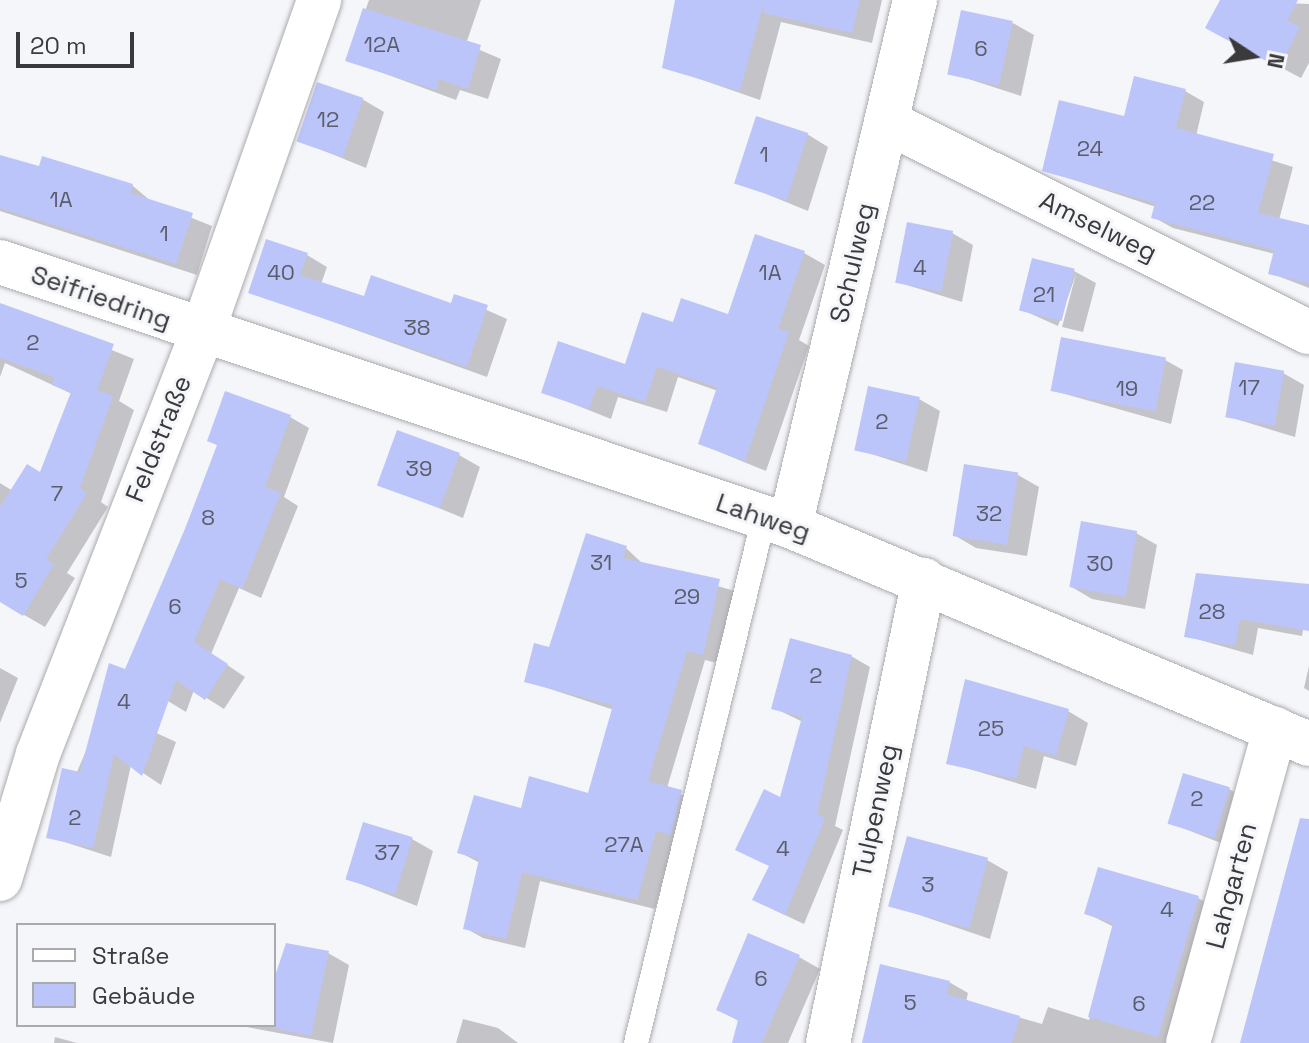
<!DOCTYPE html>
<html>
<head>
<meta charset="utf-8">
<style>
	body { margin:0 }
	#map { position:relative; width:1309px; height:1043px; overflow:hidden; background:#f5f6fa; font-family:"Space Grotesk",sans-serif }
	div>[style] { position:absolute }
	.shadow>* { inset:0; background:#0003 }
	.building>* { inset:0; background:#bcc5f9; transform-origin:0 0 }
	.roads { filter:drop-shadow(0 0 2px #ababaf) drop-shadow(0 0 2px #ababaf) }
	.lane>* { height:24px; margin:-12px; padding:0 12px; transform-origin:12px; border-radius:12px; background:#fff }
	.street>* { height:44px; margin:-22px; padding:0 22px; transform-origin:22px; border-radius:22px; background:#fff }
	span { translate:-50% -50%; white-space:nowrap; text-align:center; line-height:1.15; -webkit-text-stroke:6px #f5f6fa; paint-order:stroke }
	.number-label { font-size:22px; color:#5a5d6b }
	.number-label span { -webkit-text-stroke-width:0 }
	.street-label { font-size:26px; color:#3a3a3c }
	.legend { position:absolute; left:16px; top:923px; width:260px; height:104px; box-sizing:border-box; background:#f5f6fa; border:2px solid #aaabae; margin:0; padding:10px 14px; list-style:none; font-size:24px; color:#3a3a3c }
	.legend li { display:flex; align-items:center; gap:16px; height:40px }
	.legend b { width:40px; border:2px solid #aaabae }
	.north { position:absolute; left:1213px; top:16px; width:80px; height:80px; -webkit-text-stroke:6px #f5f6fa; paint-order:stroke; rotate:102deg; font-size:22px; font-weight:700; line-height:32px; text-align:center; color:#3a3a3c }
	.north::after { content:''; display:block; margin:auto; width:28px; height:36px; background:#3a3a3c; clip-path:polygon(50% 0,100% 100%,50% 72%,0 100%) }
	.scale { position:absolute; left:16px; top:32px; width:118px; height:36px; box-sizing:border-box; border:4px solid #3a3a3c; border-top:0; padding-left:10px; font-size:24px; line-height:28px; white-space:nowrap; color:#3a3a3c; -webkit-text-stroke:6px #f5f6fa; paint-order:stroke }
</style>
</head>
<body>
<div id="map">
	<div class="shadow">
		<div style="clip-path:polygon(369px 0,481px 0,466px 44px,501px 59px,488px 99px,460px 90px,456px 100px,348px 60px)"></div>
		<div style="clip-path:polygon(680px 0,882px 0,872px 43px,781px 22px,760px 100px,665px 67px)"></div>
		<div style="clip-path:polygon(1223px 0,1309px 4px,1309px 63px,1301px 78px,1229px 40px)"></div>
		<div style="clip-path:polygon(1013px 23px,1034px 35px,1021px 96px,950px 73px)"></div>
		<div style="clip-path:polygon(1185px 91px,1204px 102px,1196px 136px,1293px 167px,1279px 220px,1309px 227px,1309px 288px,1270px 273px,1275px 254px,1173px 228px,1153px 217px,1156px 207px,1044px 170px)"></div>
		<div style="clip-path:polygon(362px 99px,384px 112px,366px 168px,300px 141px)"></div>
		<div style="clip-path:polygon(807px 134px,828px 147px,808px 211px,737px 182px)"></div>
		<div style="clip-path:polygon(0 157px,40px 168px,43px 159px,133px 186px,152px 202px,212px 226px,197px 275px,0 211px)"></div>
		<div style="clip-path:polygon(952px 233px,973px 245px,962px 302px,897px 282px)"></div>
		<div style="clip-path:polygon(804px 253px,825px 265px,799px 340px,809px 346px,766px 471px,700px 444px,718px 391px,678px 377px,667px 412px,618px 397px,611px 419px,543px 392px,627px 366px,675px 324px,730px 316px)"></div>
		<div style="clip-path:polygon(307px 255px,327px 267px,321px 284px,365px 299px,452px 306px,455px 296px,507px 319px,487px 377px,250px 292px)"></div>
		<div style="clip-path:polygon(1074px 271px,1096px 283px,1083px 332px,1062px 327px,1076px 274px,1058px 326px,1020px 309px)"></div>
		<div style="clip-path:polygon(0 305px,134px 359px,119px 401px,134px 410px,101px 502px,108px 507px,67px 573px,75px 578px,45px 627px,0 601px,0 483px,13px 491px,41px 474px,72px 394px,5px 363px,0 377px)"></div>
		<div style="clip-path:polygon(1165px 360px,1183px 370px,1171px 424px,1051px 390px)"></div>
		<div style="clip-path:polygon(1283px 373px,1304px 385px,1295px 437px,1226px 416px)"></div>
		<div style="clip-path:polygon(919px 399px,940px 411px,927px 472px,856px 449px)"></div>
		<div style="clip-path:polygon(290px 417px,309px 428px,284px 497px,298px 506px,261px 598px,239px 588px,211px 654px,245px 677px,224px 709px,194px 690px,186px 712px,125px 675px,219px 446px)"></div>
		<div style="clip-path:polygon(459px 455px,480px 467px,463px 518px,380px 484px)"></div>
		<div style="clip-path:polygon(1018px 475px,1039px 487px,1027px 556px,976px 548px,954px 535px)"></div>
		<div style="clip-path:polygon(1136px 533px,1157px 545px,1145px 609px,1092px 599px,1070px 586px)"></div>
		<div style="clip-path:polygon(626px 548px,643px 564px,738px 592px,721px 664px,705px 660px,667px 788px,700px 803px,674px 840px,655px 909px,540px 881px,525px 948px,483px 938px,465px 928px,480px 863px,459px 852px,522px 810px,589px 795px,614px 710px,526px 681px)"></div>
		<div style="clip-path:polygon(1198px 575px,1308px 602px,1302px 636px,1258px 628px,1253px 655px,1186px 636px)"></div>
		<div style="clip-path:polygon(851px 656px,870px 667px,835px 826px,843px 830px,804px 924px,774px 910px,771px 866px,803px 722px,774px 708px)"></div>
		<div style="clip-path:polygon(1309px 666px,1309px 691px,1304px 688px)"></div>
		<div style="clip-path:polygon(0 668px,18px 678px,0 723px)"></div>
		<div style="clip-path:polygon(104px 709px,176px 742px,161px 785px,131px 765px,111px 857px,49px 837px)"></div>
		<div style="clip-path:polygon(1068px 711px,1088px 723px,1076px 766px,1044px 756px,1036px 789px,949px 763px)"></div>
		<div style="clip-path:polygon(1229px 789px,1250px 801px,1236px 849px,1170px 823px)"></div>
		<div style="clip-path:polygon(412px 839px,433px 851px,417px 906px,348px 879px)"></div>
		<div style="clip-path:polygon(987px 860px,1008px 872px,990px 939px,890px 905px)"></div>
		<div style="clip-path:polygon(1198px 898px,1217px 909px,1181px 1043px,873px 1043px,949px 982px,968px 993px,966px 1002px,1042px 1024px,1048px 1007px,1089px 1020px,1114px 927px,1086px 913px)"></div>
		<div style="clip-path:polygon(328px 953px,349px 965px,333px 1043px,235px 1025px,274px 1025px,274px 981px)"></div>
		<div style="clip-path:polygon(799px 957px,820px 969px,788px 1043px,734px 1043px,740px 1022px,718px 1009px)"></div>
		<div style="clip-path:polygon(463px 1019px,498px 1028px,518px 1043px,456px 1043px)"></div>
		<div style="clip-path:polygon(55px 1037px,77px 1043px,54px 1043px)"></div>
	</div>
	<div class="building">
		<div style="clip-path:polygon(675px 0,860px 0,852px 33px,763px 13px,764px 2px,740px 91px,662px 68px)"></div>
		<div style="clip-path:polygon(1220px 0,1298px 0,1287px 20px,1300px 27px,1279px 68px,1205px 28px)"></div>
		<div style="clip-path:polygon(363px 8px,481px 45px,468px 89px,439px 79px,436px 90px,345px 61px)"></div>
		<div style="left:961px;top:10px;width:53px;height:66px;rotate:12deg"></div>
		<div style="clip-path:polygon(1134px 76px,1186px 89px,1176px 128px,1274px 154px,1258px 213px,1309px 225px,1309px 283px,1268px 274px,1274px 250px,1151px 218px,1155px 203px,1042px 171px,1059px 100px,1124px 116px)"></div>
		<div style="left:317px;top:82px;width:49px;height:63px;rotate:19deg"></div>
		<div style="left:756px;top:116px;width:55px;height:71px;rotate:18deg"></div>
		<div style="clip-path:polygon(0 155px,39px 166px,42px 156px,133px 184px,130px 193px,193px 213px,176px 264px,0 208px)"></div>
		<div style="left:907px;top:222px;width:47px;height:62px;rotate:11deg"></div>
		<div style="clip-path:polygon(755px 234px,805px 251px,778px 329px,789px 332px,745px 461px,698px 444px,717px 387px,657px 367px,645px 402px,597px 386px,589px 409px,541px 393px,558px 341px,625px 364px,642px 312px,673px 322px,681px 298px,728px 314px)"></div>
		<div style="clip-path:polygon(266px 239px,308px 253px,300px 275px,364px 296px,371px 275px,451px 303px,454px 294px,488px 305px,467px 367px,248px 293px)"></div>
		<div style="left:1032px;top:258px;width:44px;height:54px;rotate:14deg"></div>
		<div style="clip-path:polygon(0 303px,114px 344px,97px 390px,113px 396px,80px 488px,87px 493px,46px 559px,54px 564px,23px 616px,0 602px,0 507px,27px 464px,40px 472px,71px 392px,52px 385px,54px 377px,0 358px)"></div>
		<div style="left:1061px;top:337px;width:107px;height:55px;rotate:11deg"></div>
		<div style="left:1235px;top:362px;width:50px;height:56px;rotate:10deg"></div>
		<div style="left:868px;top:386px;width:53px;height:66px;rotate:12deg"></div>
		<div style="clip-path:polygon(225px 391px,291px 415px,265px 487px,281px 493px,242px 589px,220px 579px,194px 642px,228px 664px,205px 700px,176px 680px,142px 776px,114px 754px,93px 848px,46px 838px,62px 768px,80px 772px,109px 663px,125px 669px,185px 529px,217px 445px,207px 441px)"></div>
		<div style="left:397px;top:430px;width:67px;height:59px;rotate:20deg"></div>
		<div style="left:964px;top:464px;width:55px;height:73px;rotate:9deg"></div>
		<div style="left:1081px;top:521px;width:57px;height:67px;rotate:10deg"></div>
		<div style="clip-path:polygon(586px 533px,627px 546px,623px 558px,720px 579px,703px 655px,687px 651px,648px 781px,682px 790px,671px 835px,656px 831px,637px 900px,522px 872px,506px 939px,463px 929px,479px 859px,457px 853px,474px 795px,521px 808px,529px 776px,588px 793px,613px 705px,524px 682px,534px 643px,549px 647px)"></div>
		<div style="clip-path:polygon(1196px 573px,1309px 584px,1309px 631px,1240px 619px,1235px 646px,1184px 637px)"></div>
		<div style="clip-path:polygon(790px 638px,852px 655px,817px 814px,825px 818px,785px 915px,752px 900px,769px 866px,735px 850px,764px 789px,780px 797px,802px 717px,771px 709px)"></div>
		<div style="clip-path:polygon(965px 679px,1069px 709px,1056px 756px,1024px 746px,1016px 779px,946px 764px)"></div>
		<div style="left:1183px;top:773px;width:49px;height:53px;rotate:17deg"></div>
		<div style="clip-path:polygon(1300px 818px,1309px 819px,1309px 1043px,1240px 1043px)"></div>
		<div style="left:363px;top:822px;width:52px;height:60px;rotate:17deg"></div>
		<div style="left:907px;top:836px;width:84px;height:73px;rotate:15deg"></div>
		<div style="clip-path:polygon(1098px 867px,1199px 896px,1158px 1037px,1088px 1017px,1113px 923px,1084px 914px)"></div>
		<div style="clip-path:polygon(748px 933px,800px 955px,762px 1043px,732px 1043px,738px 1020px,716px 1010px)"></div>
		<div style="clip-path:polygon(286px 943px,329px 951px,311px 1036px,274px 1028px,274px 979px)"></div>
		<div style="clip-path:polygon(880px 964px,950px 981px,947px 994px,1020px 1016px,1012px 1043px,862px 1043px)"></div>
	</div>
	<div class="roads">
		<div class="lane">
			<div style="left:636px;top:1043px;width:541px;rotate:-76.32deg"></div>
		</div>
		<div class="street">
			<div style="left:887px;top:122px;width:471px;rotate:26.5deg"></div>
			<div style="left:0;top:262px;width:833px;rotate:18.48deg"></div>
			<div style="left:790px;top:526px;width:563px;rotate:22.78deg"></div>
			<div style="left:790px;top:526px;width:541px;rotate:-76.63deg"></div>
			<div style="left:0;top:879px;width:131px;rotate:-73.1deg"></div>
			<div style="left:38px;top:754px;width:452px;rotate:-68.7deg"></div>
			<div style="left:202px;top:333px;width:353px;rotate:-70.6deg"></div>
			<div style="left:828px;top:1043px;width:473px;rotate:-78.3deg"></div>
			<div style="left:1188px;top:1043px;width:326px;rotate:-74.5deg"></div>
		</div>
	</div>
	<div class="number-label">
		<span style="left:382px;top:45px">12A</span>
		<span style="left:981px;top:49px">6</span>
		<span style="left:328px;top:120px">12</span>
		<span style="left:1090px;top:149px">24</span>
		<span style="left:764px;top:155px">1</span>
		<span style="left:61px;top:200px">1A</span>
		<span style="left:1202px;top:203px">22</span>
		<span style="left:164px;top:234px">1</span>
		<span style="left:920px;top:268px">4</span>
		<span style="left:281px;top:273px">40</span>
		<span style="left:770px;top:273px">1A</span>
		<span style="left:1044px;top:295px">21</span>
		<span style="left:417px;top:328px">38</span>
		<span style="left:33px;top:343px">2</span>
		<span style="left:1249px;top:388px">17</span>
		<span style="left:1127px;top:389px">19</span>
		<span style="left:882px;top:422px">2</span>
		<span style="left:419px;top:469px">39</span>
		<span style="left:57px;top:494px">7</span>
		<span style="left:989px;top:514px">32</span>
		<span style="left:208px;top:518px">8</span>
		<span style="left:601px;top:563px">31</span>
		<span style="left:1100px;top:564px">30</span>
		<span style="left:21px;top:581px">5</span>
		<span style="left:687px;top:597px">29</span>
		<span style="left:175px;top:607px">6</span>
		<span style="left:1212px;top:612px">28</span>
		<span style="left:816px;top:676px">2</span>
		<span style="left:124px;top:702px">4</span>
		<span style="left:991px;top:729px">25</span>
		<span style="left:1197px;top:799px">2</span>
		<span style="left:75px;top:818px">2</span>
		<span style="left:624px;top:845px">27A</span>
		<span style="left:783px;top:849px">4</span>
		<span style="left:387px;top:853px">37</span>
		<span style="left:928px;top:885px">3</span>
		<span style="left:1167px;top:910px">4</span>
		<span style="left:761px;top:979px">6</span>
		<span style="left:910px;top:1003px">5</span>
		<span style="left:1139px;top:1004px">6</span>
	</div>
	<div class="street-label">
		<span style="left:1098px;top:227px;rotate:26deg">Amselweg</span>
		<span style="left:853px;top:263px;rotate:-77deg">Schulweg</span>
		<span style="left:101px;top:298px;rotate:19deg">Seifriedring</span>
		<span style="left:159px;top:439px;rotate:-68deg">Feldstraße</span>
		<span style="left:763px;top:518px;rotate:19deg">Lahweg</span>
		<span style="left:876px;top:811px;rotate:-78deg">Tulpenweg</span>
		<span style="left:1232px;top:886px;rotate:-75deg">Lahgarten</span>
	</div>
	<ul class="legend">
	<li><b style="height:10px;background:#fff"></b>Straße</li>
	<li><b style="height:22px;background:#bcc5f9"></b>Gebäude</li>
	</ul>
	<div class="north">N</div>
	<div class="scale">20 m</div>
</div>
</body>
</html>
